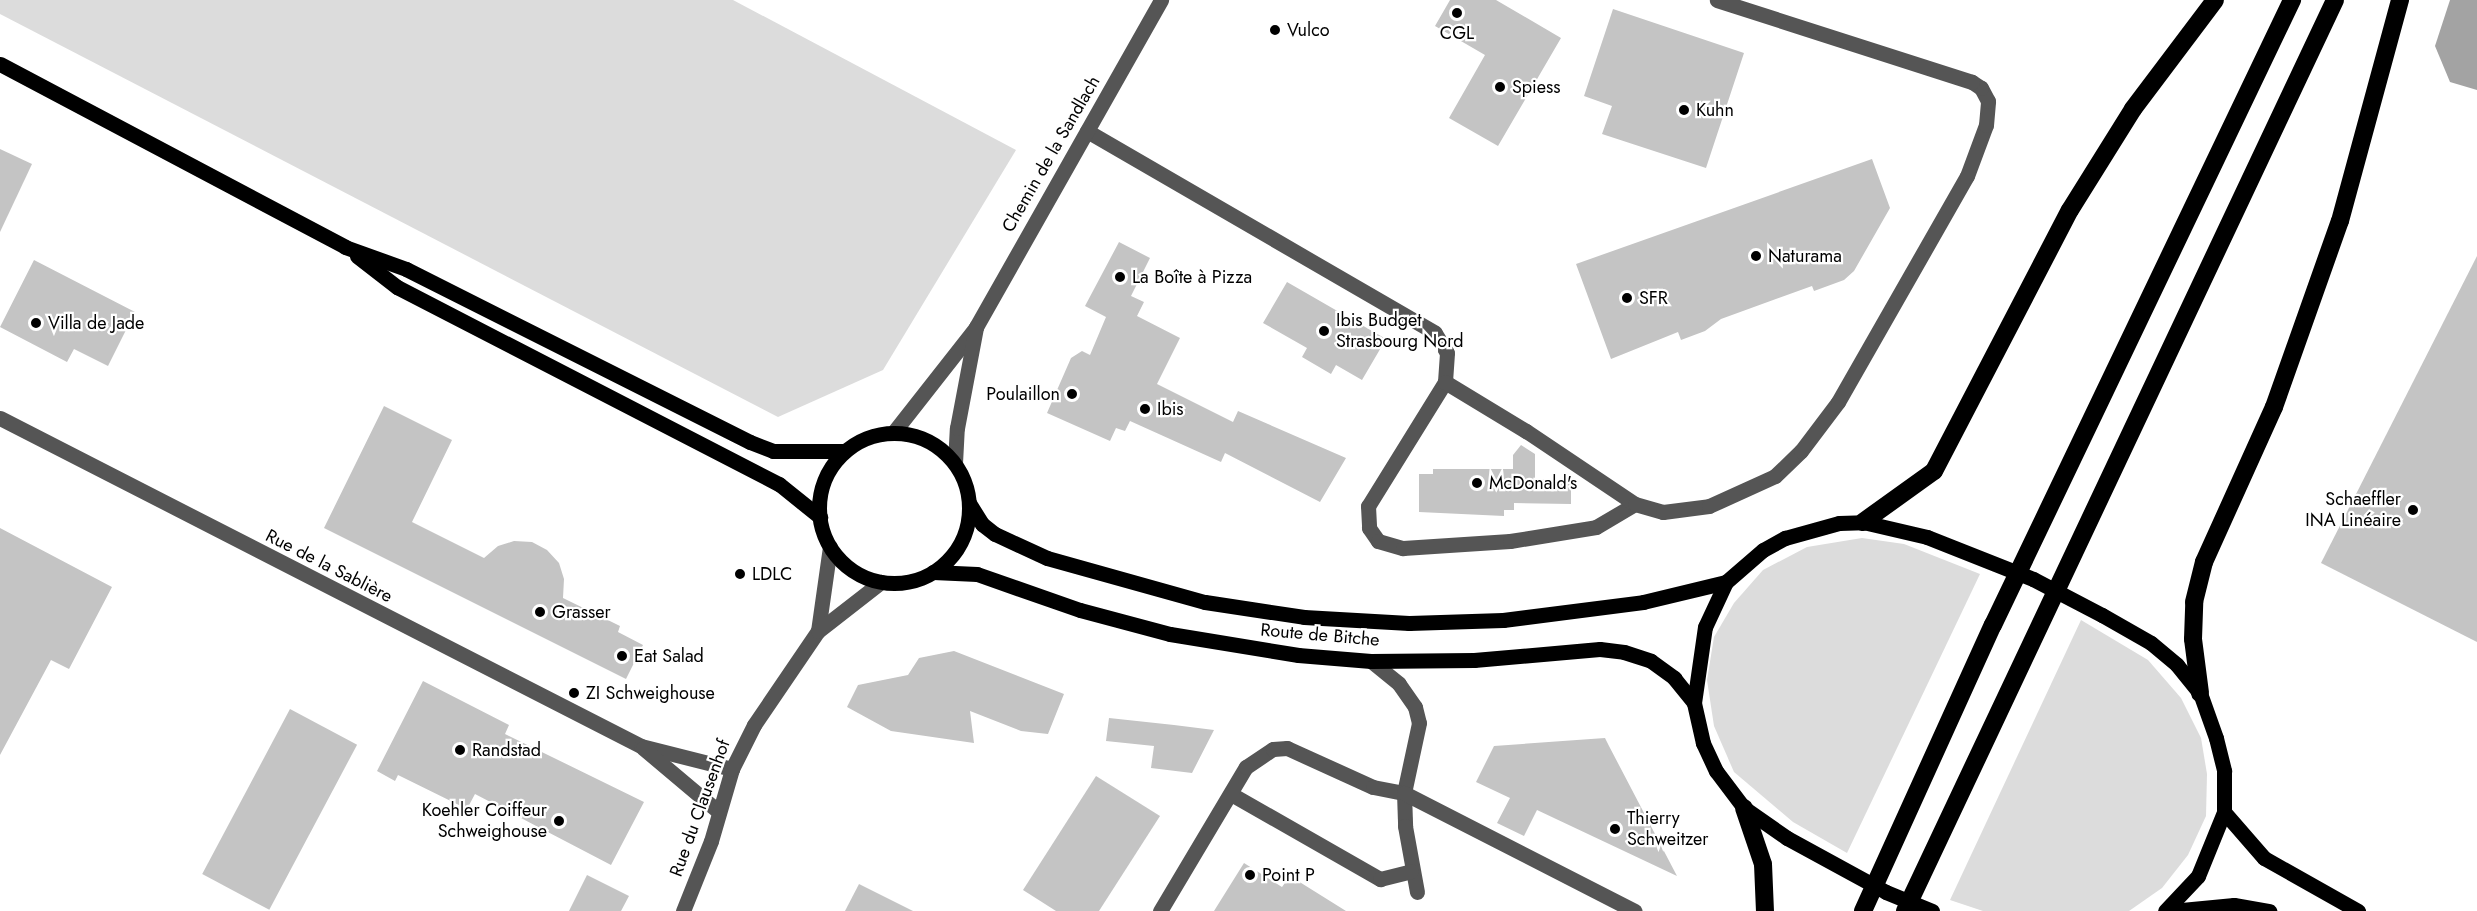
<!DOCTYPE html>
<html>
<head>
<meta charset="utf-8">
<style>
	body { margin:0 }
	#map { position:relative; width:2477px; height:911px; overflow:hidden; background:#fff; font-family:Jost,sans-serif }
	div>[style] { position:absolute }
	.green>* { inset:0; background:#dcdcdc }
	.water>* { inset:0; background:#a3a3a3 }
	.building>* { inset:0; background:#c4c4c4; transform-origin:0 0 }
	.minor>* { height:15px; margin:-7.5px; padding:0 7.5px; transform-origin:7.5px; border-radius:7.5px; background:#555 }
	.major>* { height:15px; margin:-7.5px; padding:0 7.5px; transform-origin:7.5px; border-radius:7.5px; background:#000 }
	.major>.ring { margin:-7.5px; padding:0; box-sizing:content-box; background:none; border:15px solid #000; border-radius:50% }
	.highway>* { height:18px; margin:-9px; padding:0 9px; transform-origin:9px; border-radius:9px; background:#000 }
	.dots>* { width:16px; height:16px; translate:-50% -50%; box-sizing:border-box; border:3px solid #fff; border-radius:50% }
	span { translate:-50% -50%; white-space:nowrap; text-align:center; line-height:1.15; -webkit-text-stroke:4.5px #fff; paint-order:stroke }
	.poi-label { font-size:18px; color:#000 }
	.left { translate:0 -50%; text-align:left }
	.right { translate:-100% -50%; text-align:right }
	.street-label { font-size:18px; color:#000 }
</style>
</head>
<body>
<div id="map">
	<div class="green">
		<div style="clip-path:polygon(0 0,733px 0,1016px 150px,883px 370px,778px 417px,0 14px)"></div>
		<div style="clip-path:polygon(1862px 538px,1904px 544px,1980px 574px,1847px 853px,1793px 822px,1734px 772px,1714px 726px,1707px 680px,1714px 637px,1734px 603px,1763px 570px,1807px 547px)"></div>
		<div style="clip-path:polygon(2081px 620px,2148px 660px,2181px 698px,2201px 738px,2207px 774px,2206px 816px,2188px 855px,2162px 888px,2129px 911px,1983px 911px,1950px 900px)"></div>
	</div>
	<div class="water">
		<div style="clip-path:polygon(2450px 0,2477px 0,2477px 90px,2450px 82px,2435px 46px)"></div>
	</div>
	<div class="building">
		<div style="clip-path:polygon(1450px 0,1496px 0,1561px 38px,1498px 146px,1449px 118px,1485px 55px,1435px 26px)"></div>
		<div style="clip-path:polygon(1613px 9px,1744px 53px,1706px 168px,1602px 134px,1612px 106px,1584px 96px)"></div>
		<div style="clip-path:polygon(0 149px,32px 164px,0 232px)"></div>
		<div style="clip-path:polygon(1872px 159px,1890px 208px,1854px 271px,1844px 280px,1814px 291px,1812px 286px,1721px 319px,1705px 331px,1681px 340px,1678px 332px,1611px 359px,1576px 264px)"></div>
		<div style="clip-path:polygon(1119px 242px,1150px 258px,1131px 296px,1144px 302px,1137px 316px,1180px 338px,1157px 384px,1233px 422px,1238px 411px,1346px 458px,1320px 502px,1225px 453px,1221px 462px,1130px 421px,1125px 431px,1116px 428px,1110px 441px,1047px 413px,1071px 358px,1082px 351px,1090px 355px,1106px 317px,1085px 306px)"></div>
		<div style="clip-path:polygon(2477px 256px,2477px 642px,2321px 563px)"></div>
		<div style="clip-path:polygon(34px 260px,135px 312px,108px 366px,74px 349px,67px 362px,0 327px)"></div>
		<div style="clip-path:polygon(1287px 282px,1386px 339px,1362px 380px,1336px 365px,1331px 374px,1302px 357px,1307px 348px,1263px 323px)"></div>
		<div style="clip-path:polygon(384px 406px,452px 440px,412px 522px,484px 558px,498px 546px,514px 541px,532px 542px,547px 550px,559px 563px,564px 579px,563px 598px,620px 626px,618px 632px,643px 645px,626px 679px,324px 528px)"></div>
		<div style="clip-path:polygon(1521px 445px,1535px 454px,1535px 479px,1571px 479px,1571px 504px,1514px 503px,1514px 510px,1504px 510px,1504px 516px,1419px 512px,1419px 474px,1433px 474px,1433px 469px,1513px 469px,1513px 455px)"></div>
		<div style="clip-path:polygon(0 528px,112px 587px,69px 669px,51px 660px,0 755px)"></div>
		<div style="clip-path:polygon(954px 651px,1064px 694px,1048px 734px,1021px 731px,970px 711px,974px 743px,891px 731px,847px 707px,858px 685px,908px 675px,919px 658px)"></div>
		<div style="clip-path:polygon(423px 681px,509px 725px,505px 734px,644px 802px,611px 865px,475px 794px,467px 809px,398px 775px,395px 781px,377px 771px)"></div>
		<div style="left:290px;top:709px;width:76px;height:187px;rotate:28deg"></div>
		<div style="clip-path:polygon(1109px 718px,1174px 725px,1214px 730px,1192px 773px,1151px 768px,1154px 746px,1106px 741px)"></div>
		<div style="clip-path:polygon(1605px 738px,1609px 746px,1677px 876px,1537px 810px,1524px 836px,1497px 823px,1510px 798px,1476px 782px,1494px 746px)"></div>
		<div style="clip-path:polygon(1096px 776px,1160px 816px,1099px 911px,1056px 911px,1023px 890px)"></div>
		<div style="clip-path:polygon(1244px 863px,1282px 887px,1290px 876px,1346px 911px,1214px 911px)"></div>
		<div style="clip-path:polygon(587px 875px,629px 896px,621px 911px,569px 911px)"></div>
		<div style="clip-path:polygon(859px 884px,913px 911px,845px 911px)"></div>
	</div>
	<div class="minor">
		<div style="left:1087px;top:131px;width:402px;rotate:30.1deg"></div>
		<div style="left:1435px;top:333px;width:23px;rotate:59deg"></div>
		<div style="left:1447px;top:353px;width:29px;rotate:94deg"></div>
		<div style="left:1445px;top:382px;width:146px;rotate:121.8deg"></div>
		<div style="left:1368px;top:506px;width:22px;rotate:87deg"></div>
		<div style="left:1369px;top:528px;width:16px;rotate:55deg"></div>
		<div style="left:1378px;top:541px;width:26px;rotate:16deg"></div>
		<div style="left:1403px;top:548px;width:107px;rotate:-3.7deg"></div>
		<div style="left:1510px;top:541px;width:87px;rotate:-9.2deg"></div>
		<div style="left:1596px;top:527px;width:45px;rotate:-30.5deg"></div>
		<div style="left:1445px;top:382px;width:95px;rotate:31.2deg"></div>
		<div style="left:1526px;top:431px;width:131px;rotate:33.8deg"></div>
		<div style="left:1635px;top:504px;width:29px;rotate:16deg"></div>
		<div style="left:1663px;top:512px;width:46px;rotate:-7.4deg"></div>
		<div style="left:1709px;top:506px;width:72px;rotate:-24.4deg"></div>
		<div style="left:1775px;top:476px;width:36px;rotate:-44deg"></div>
		<div style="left:1801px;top:451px;width:61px;rotate:-52.9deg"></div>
		<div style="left:1838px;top:402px;width:260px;rotate:-60.3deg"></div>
		<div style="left:1967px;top:176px;width:54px;rotate:-69.6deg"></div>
		<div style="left:1986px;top:125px;width:24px;rotate:-85deg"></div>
		<div style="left:1988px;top:101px;width:15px;rotate:-118deg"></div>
		<div style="left:1981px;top:88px;width:11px;rotate:-146deg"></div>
		<div style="left:1972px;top:82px;width:268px;rotate:-162.2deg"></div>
		<div style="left:0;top:418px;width:720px;rotate:27.1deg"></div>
		<div style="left:641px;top:746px;width:94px;rotate:14.2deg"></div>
		<div style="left:893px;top:433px;width:135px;rotate:-51.9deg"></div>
		<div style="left:976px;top:327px;width:376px;rotate:-60.5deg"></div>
		<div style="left:955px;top:463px;width:35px;rotate:-87deg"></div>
		<div style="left:957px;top:428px;width:103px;rotate:-79.3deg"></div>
		<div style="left:818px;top:631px;width:85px;rotate:-81.9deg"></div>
		<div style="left:1371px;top:661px;width:36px;rotate:39deg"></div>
		<div style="left:1399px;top:684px;width:28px;rotate:55deg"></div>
		<div style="left:1415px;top:707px;width:16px;rotate:76deg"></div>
		<div style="left:1419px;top:723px;width:72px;rotate:102.1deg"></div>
		<div style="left:1404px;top:793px;width:33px;rotate:88deg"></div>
		<div style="left:1405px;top:826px;width:67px;rotate:79.7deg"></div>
		<div style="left:643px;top:748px;width:99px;rotate:40.1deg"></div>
		<div style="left:1231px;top:794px;width:172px;rotate:29.7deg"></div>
		<div style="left:1380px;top:879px;width:32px;rotate:-14deg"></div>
		<div style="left:683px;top:911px;width:75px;rotate:-68.2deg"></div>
		<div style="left:711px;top:841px;width:75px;rotate:-73.7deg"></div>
		<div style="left:732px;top:769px;width:49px;rotate:-63.4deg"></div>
		<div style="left:754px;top:725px;width:114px;rotate:-55.8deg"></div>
		<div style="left:818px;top:631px;width:80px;rotate:-37.9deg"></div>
		<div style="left:1160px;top:911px;width:168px;rotate:-59.2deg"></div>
		<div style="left:1246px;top:767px;width:32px;rotate:-34deg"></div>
		<div style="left:1273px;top:749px;width:14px;rotate:-4deg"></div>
		<div style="left:1287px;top:748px;width:94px;rotate:24.4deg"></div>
		<div style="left:1373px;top:787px;width:32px;rotate:11deg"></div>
		<div style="left:1404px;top:793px;width:259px;rotate:27.1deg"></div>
	</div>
	<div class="major">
		<div style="left:0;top:64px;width:391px;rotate:27.9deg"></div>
		<div style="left:345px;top:247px;width:65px;rotate:19.8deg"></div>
		<div style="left:406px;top:269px;width:385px;rotate:26.7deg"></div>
		<div style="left:750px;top:442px;width:25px;rotate:21deg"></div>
		<div style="left:773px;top:451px;width:72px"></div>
		<div style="left:357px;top:256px;width:51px;rotate:37.8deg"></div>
		<div style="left:397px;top:287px;width:430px;rotate:27.3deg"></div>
		<div style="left:779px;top:484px;width:53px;rotate:38.8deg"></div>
		<div class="ring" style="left:819px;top:433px;width:135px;height:135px"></div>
		<div style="left:969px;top:503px;width:25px;rotate:58deg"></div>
		<div style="left:982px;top:524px;width:16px;rotate:38deg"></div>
		<div style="left:995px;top:534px;width:57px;rotate:24.8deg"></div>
		<div style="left:1047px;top:558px;width:164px;rotate:15.6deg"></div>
		<div style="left:1205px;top:602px;width:100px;rotate:8.6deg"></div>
		<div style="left:1304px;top:617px;width:105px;rotate:3.3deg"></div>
		<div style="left:1409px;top:623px;width:94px;rotate:-1.8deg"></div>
		<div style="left:1503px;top:620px;width:141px;rotate:-7.3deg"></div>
		<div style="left:1643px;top:602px;width:85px;rotate:-13.5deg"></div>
		<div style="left:933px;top:572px;width:44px;rotate:2.6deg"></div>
		<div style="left:977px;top:574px;width:109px;rotate:19.3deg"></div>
		<div style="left:1080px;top:610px;width:93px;rotate:14.9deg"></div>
		<div style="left:1170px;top:634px;width:130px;rotate:9.3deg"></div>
		<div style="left:1298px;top:655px;width:73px;rotate:4.7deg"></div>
		<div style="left:1371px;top:661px;width:103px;rotate:-0.6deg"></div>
		<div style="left:1474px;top:660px;width:126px;rotate:-5deg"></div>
		<div style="left:1600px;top:649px;width:24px;rotate:7deg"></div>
		<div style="left:1624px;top:652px;width:28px;rotate:18deg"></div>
		<div style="left:1651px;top:661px;width:29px;rotate:36deg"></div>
		<div style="left:1674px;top:678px;width:32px;rotate:51deg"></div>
		<div style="left:2224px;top:812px;width:61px;rotate:49deg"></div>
		<div style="left:2264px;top:858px;width:108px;rotate:29.4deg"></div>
		<div style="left:1932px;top:911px;width:50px;rotate:-157.6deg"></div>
		<div style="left:1886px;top:892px;width:113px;rotate:-151.4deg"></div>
		<div style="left:1787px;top:838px;width:52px;rotate:-145.1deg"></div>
		<div style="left:1744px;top:808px;width:46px;rotate:-127.1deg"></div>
		<div style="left:1716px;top:771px;width:31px;rotate:-115deg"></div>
		<div style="left:1703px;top:743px;width:41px;rotate:-102.7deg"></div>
		<div style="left:1694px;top:703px;width:77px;rotate:-81.8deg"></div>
		<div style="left:1705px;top:627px;width:50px;rotate:-65deg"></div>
		<div style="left:1726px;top:582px;width:49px;rotate:-40.9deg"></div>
		<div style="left:1763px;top:550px;width:25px;rotate:-29deg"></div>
		<div style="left:1785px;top:538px;width:56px;rotate:-15.5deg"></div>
		<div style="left:1839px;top:523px;width:24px;rotate:-2deg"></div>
		<div style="left:1863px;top:522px;width:66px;rotate:13.2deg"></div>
		<div style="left:1927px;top:537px;width:114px;rotate:21.6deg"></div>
		<div style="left:2033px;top:579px;width:78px;rotate:27.6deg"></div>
		<div style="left:2102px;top:615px;width:56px;rotate:29.7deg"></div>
		<div style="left:2151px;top:643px;width:34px;rotate:40deg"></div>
		<div style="left:2177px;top:665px;width:36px;rotate:51deg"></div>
		<div style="left:2200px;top:693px;width:48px;rotate:70.4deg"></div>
		<div style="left:2216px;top:738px;width:34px;rotate:76deg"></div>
		<div style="left:2224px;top:771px;width:41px;rotate:90deg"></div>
		<div style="left:2224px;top:812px;width:69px;rotate:112.1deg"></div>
		<div style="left:2198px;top:876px;width:48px;rotate:133.3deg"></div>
		<div style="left:2171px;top:911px;width:63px;rotate:-5.4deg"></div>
		<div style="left:2234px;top:905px;width:36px;rotate:10deg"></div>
	</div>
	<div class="highway">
		<div style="left:1863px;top:522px;width:87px;rotate:-35.7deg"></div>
		<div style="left:1934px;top:471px;width:294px;rotate:-62.5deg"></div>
		<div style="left:2070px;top:210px;width:119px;rotate:-58deg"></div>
		<div style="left:2133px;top:109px;width:136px;rotate:-53deg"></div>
		<div style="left:2200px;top:693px;width:54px;rotate:-97.4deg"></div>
		<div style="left:2193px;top:639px;width:37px;rotate:-88deg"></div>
		<div style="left:2194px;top:602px;width:41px;rotate:-76deg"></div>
		<div style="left:2204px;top:562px;width:170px;rotate:-65.7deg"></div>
		<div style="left:2274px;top:407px;width:197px;rotate:-70.5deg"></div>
		<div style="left:2340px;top:221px;width:229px;rotate:-74.8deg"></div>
		<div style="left:1744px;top:808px;width:59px;rotate:71.3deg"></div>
		<div style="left:1763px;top:864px;width:47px;rotate:87.6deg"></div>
		<div style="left:1863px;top:911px;width:314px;rotate:-65.6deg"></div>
		<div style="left:1993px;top:625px;width:693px;rotate:-64.43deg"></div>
		<div style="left:1905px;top:911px;width:1007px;rotate:-64.73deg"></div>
	</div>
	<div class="dots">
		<div style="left:1457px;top:13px;background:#000"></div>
		<div style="left:1275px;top:30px;background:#000"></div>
		<div style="left:1500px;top:87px;background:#000"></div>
		<div style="left:1684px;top:110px;background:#000"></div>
		<div style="left:1756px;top:256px;background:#000"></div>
		<div style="left:1120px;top:277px;background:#000"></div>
		<div style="left:1627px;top:298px;background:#000"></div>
		<div style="left:36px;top:323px;background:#000"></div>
		<div style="left:1324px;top:331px;background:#000"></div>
		<div style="left:1072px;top:394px;background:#000"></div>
		<div style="left:1145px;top:409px;background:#000"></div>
		<div style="left:1477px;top:483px;background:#000"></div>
		<div style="left:2413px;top:510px;background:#000"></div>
		<div style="left:740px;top:574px;background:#000"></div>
		<div style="left:540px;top:612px;background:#000"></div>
		<div style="left:622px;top:656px;background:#000"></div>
		<div style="left:574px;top:693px;background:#000"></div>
		<div style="left:460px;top:750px;background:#000"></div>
		<div style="left:559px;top:821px;background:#000"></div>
		<div style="left:1615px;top:829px;background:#000"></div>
		<div style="left:1250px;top:875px;background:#000"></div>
	</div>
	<div class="poi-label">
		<span class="left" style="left:1287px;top:30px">Vulco</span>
		<span style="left:1457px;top:33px">CGL</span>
		<span class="left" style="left:1512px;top:87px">Spiess</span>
		<span class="left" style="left:1696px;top:110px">Kuhn</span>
		<span class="left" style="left:1768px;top:256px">Naturama</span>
		<span class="left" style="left:1132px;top:277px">La Boîte à Pizza</span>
		<span class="left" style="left:1639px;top:298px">SFR</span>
		<span class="left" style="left:1336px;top:331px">Ibis Budget<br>Strasbourg Nord</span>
		<span class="left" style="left:48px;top:323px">Villa de Jade</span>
		<span class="right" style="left:1060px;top:394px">Poulaillon</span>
		<span class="left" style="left:1157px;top:409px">Ibis</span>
		<span class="left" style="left:1489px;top:483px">McDonald's</span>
		<span class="right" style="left:2401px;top:510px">Schaeffler<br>INA Linéaire</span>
		<span class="left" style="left:752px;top:574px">LDLC</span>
		<span class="left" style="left:552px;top:612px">Grasser</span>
		<span class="left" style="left:634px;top:656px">Eat Salad</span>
		<span class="left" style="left:586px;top:693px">ZI Schweighouse</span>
		<span class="left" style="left:472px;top:750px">Randstad</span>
		<span class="right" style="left:547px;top:821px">Koehler Coiffeur<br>Schweighouse</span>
		<span class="left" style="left:1627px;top:829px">Thierry<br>Schweitzer</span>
		<span class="left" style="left:1262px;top:875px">Point P</span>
	</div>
	<div class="street-label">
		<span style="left:1051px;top:154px;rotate:-60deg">Chemin de la Sandlach</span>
		<span style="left:329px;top:566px;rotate:27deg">Rue de la Sablière</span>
		<span style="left:1320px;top:635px;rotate:5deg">Route de Bitche</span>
		<span style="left:700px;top:808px;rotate:-70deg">Rue du Clausenhof</span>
	</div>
</div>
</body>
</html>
